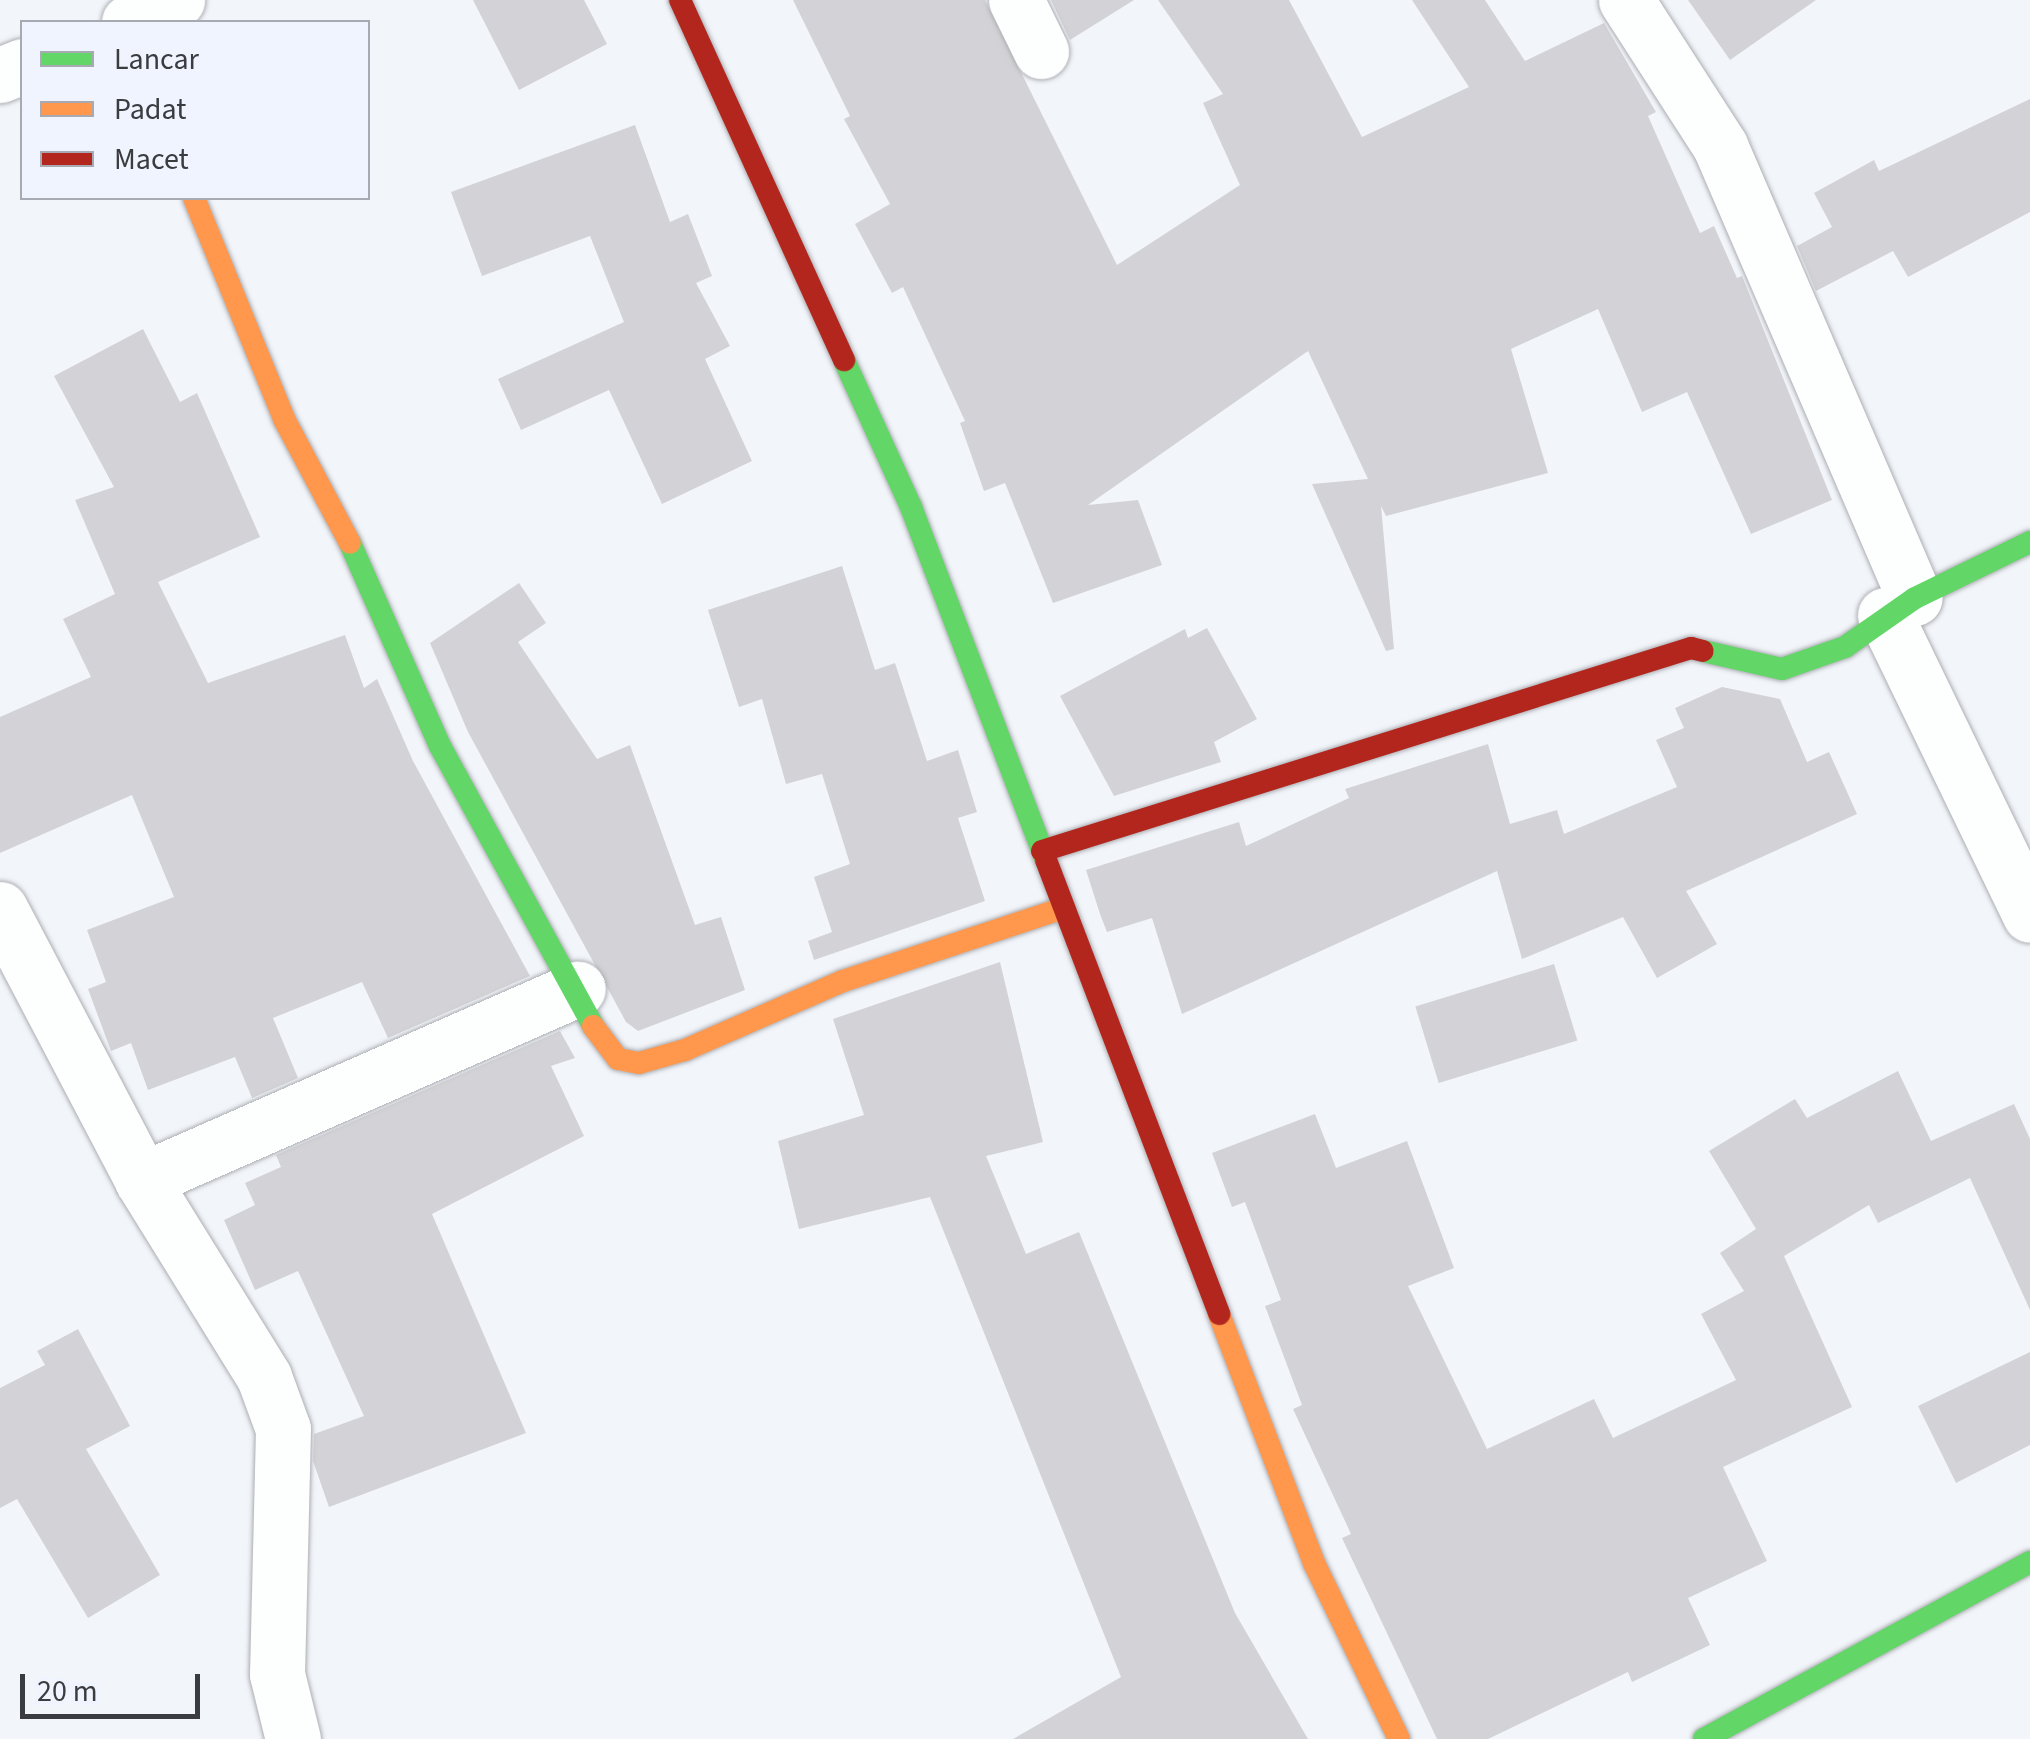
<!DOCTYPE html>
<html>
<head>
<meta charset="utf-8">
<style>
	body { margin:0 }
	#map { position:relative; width:2030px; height:1739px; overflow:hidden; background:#f2f5fa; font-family:"Source Sans 3",sans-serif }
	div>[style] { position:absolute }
	.building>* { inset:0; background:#d3d3d7; transform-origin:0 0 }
	.roads { filter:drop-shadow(0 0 2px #acaeb2) drop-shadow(0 0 2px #acaeb2) }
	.street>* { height:55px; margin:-27.5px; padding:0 27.5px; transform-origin:27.5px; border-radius:27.5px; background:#fdfefe }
	.fast>* { height:22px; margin:-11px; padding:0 11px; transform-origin:11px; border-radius:11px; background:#63d668 }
	.slow>* { height:22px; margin:-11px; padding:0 11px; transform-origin:11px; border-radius:11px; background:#ff974d }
	.jam>* { height:22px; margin:-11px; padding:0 11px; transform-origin:11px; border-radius:11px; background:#b3261e }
	span { translate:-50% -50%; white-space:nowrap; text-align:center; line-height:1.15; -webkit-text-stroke:8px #eff4fe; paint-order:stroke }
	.legend { position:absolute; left:20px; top:20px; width:350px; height:180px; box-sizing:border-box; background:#eff4fe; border:2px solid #a7aab2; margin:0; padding:12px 18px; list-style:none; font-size:30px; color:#3a3c40 }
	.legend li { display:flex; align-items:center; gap:20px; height:50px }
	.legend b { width:50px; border:2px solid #a7aab2 }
	.scale { position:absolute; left:20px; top:1674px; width:180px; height:45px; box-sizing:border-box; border:5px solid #3a3c40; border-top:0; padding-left:12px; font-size:30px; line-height:35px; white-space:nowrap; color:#3a3c40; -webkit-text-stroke:8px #eff4fe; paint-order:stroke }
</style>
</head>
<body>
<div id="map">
	<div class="building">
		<div style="clip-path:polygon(473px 0,584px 0,607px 44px,519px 90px)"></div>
		<div style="clip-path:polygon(793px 0,985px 0,1117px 265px,1240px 185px,1203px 103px,1223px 94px,1158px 0,1289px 0,1362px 137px,1469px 87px,1412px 0,1485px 0,1525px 61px,1604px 23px,1656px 112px,1648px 116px,1700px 233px,1714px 226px,1737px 278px,1742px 276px,1832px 500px,1751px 534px,1687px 392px,1642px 412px,1598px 309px,1511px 349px,1548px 473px,1386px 516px,1381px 506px,1394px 649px,1386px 651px,1312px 484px,1368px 479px,1308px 351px,1088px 505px,1138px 500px,1162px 565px,1053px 603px,1005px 483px,984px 491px,960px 423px,965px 421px,903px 287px,892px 293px,855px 224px,890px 204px,844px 119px,850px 116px)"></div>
		<div style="clip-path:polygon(1051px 0,1134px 0,1070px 40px)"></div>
		<div style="clip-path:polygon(1688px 0,1816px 0,1730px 60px)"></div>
		<div style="clip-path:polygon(2030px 99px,2030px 212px,1908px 277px,1893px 251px,1816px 291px,1797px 246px,1832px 227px,1814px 193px,1874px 160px,1879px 171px)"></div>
		<div style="clip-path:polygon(635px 125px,670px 222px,688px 214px,712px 276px,696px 283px,730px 346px,705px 359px,752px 461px,662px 504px,609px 390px,521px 430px,498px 379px,624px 322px,590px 236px,482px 276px,451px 192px)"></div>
		<div style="clip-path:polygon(143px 329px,180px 402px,197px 393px,260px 537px,158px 582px,208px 683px,345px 635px,364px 688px,377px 679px,413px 761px,530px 976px,388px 1038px,362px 982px,273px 1018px,298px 1078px,252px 1098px,235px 1057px,148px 1090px,131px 1043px,111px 1051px,88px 989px,106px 982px,87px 930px,174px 897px,132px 795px,0 853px,0 717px,91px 677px,63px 619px,115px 594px,75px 500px,114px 487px,54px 376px)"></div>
		<div style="clip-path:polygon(842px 566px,875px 670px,895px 663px,927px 761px,958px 750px,977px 812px,958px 818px,985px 901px,814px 960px,808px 941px,832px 932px,814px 877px,850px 864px,822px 774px,786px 784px,762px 699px,739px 707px,708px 610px)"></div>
		<div style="clip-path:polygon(519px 583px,546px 623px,518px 642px,597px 759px,630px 745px,695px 925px,721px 917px,745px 990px,638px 1031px,626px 1022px,468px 732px,430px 643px)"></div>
		<div style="clip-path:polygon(1207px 628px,1257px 719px,1214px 742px,1221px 762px,1114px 796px,1060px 696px,1185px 629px,1188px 638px)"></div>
		<div style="clip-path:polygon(1722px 687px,1780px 699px,1807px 762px,1829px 752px,1857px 814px,1686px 891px,1717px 944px,1657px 978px,1623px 917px,1522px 959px,1497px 871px,1182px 1014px,1152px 918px,1107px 932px,1100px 914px,1086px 870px,1239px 822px,1246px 846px,1349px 798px,1345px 789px,1488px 744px,1510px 824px,1557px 810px,1564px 834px,1677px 787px,1656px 740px,1684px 728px,1675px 708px)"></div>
		<div style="clip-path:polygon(1000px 962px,1043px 1142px,986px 1156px,1026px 1254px,1079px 1232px,1235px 1613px,1308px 1739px,1013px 1739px,1121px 1677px,930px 1197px,799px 1229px,778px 1141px,864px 1115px,833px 1019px)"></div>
		<div style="left:1554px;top:964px;width:80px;height:145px;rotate:73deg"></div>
		<div style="clip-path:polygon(560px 1031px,575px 1058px,551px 1066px,584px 1136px,432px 1214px,526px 1433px,329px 1507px,313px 1461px,314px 1434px,364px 1416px,298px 1271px,255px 1290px,224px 1220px,255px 1205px,245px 1183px,281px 1167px,276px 1155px)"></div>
		<div style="clip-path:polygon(1898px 1071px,1931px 1141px,2014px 1104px,2030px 1139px,2030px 1310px,1970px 1178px,1878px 1223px,1869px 1205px,1784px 1256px,1852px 1407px,1723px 1467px,1767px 1561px,1688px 1598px,1710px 1645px,1632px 1682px,1628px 1672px,1488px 1739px,1437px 1739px,1342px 1538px,1351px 1534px,1293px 1409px,1302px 1405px,1265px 1306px,1281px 1300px,1245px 1202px,1232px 1207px,1212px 1153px,1315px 1114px,1336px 1168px,1407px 1141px,1454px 1268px,1408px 1286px,1487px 1449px,1594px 1399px,1613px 1438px,1736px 1380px,1701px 1314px,1744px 1291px,1720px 1253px,1756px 1229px,1709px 1151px,1795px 1099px,1807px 1118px)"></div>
		<div style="clip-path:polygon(78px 1329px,130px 1426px,86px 1449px,160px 1575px,88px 1618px,17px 1499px,0 1508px,0 1388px,45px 1365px,37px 1351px)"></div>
		<div style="clip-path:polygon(2030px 1352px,2030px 1445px,1956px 1483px,1918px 1406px)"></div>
	</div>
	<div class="roads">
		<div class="street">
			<div style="left:1016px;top:0;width:57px;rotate:63.9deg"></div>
			<div style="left:1626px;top:0;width:174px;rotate:57.2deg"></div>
			<div style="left:1720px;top:146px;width:492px;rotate:66.7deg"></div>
			<div style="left:129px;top:22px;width:53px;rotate:-24.6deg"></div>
			<div style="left:0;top:75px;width:24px;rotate:-22deg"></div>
			<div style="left:1885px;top:615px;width:333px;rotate:64.2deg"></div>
			<div style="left:0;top:909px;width:306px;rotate:62.3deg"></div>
			<div style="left:142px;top:1180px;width:232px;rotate:58.2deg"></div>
			<div style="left:264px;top:1377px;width:55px;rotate:69.9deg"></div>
			<div style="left:283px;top:1429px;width:245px;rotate:91.4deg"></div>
			<div style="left:277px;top:1674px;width:67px;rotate:76.2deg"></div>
			<div style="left:142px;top:1180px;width:476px;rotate:-23.7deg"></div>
		</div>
		<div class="fast">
			<div style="left:844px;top:360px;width:162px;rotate:65.5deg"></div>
			<div style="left:911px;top:507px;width:378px;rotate:69.1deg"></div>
			<div style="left:350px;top:543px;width:222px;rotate:66.1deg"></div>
			<div style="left:440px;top:746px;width:319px;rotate:61.3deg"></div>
			<div style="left:1703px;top:651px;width:81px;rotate:12.8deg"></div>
			<div style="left:1782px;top:669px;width:67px;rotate:-19.2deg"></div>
			<div style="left:1845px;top:647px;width:85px;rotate:-35deg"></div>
			<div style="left:1915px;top:598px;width:128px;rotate:-26deg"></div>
			<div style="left:1704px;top:1739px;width:371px;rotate:-28.5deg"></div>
		</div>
		<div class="slow">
			<div style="left:194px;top:198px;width:239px;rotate:67.8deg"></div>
			<div style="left:284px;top:419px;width:140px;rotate:62deg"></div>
			<div style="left:593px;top:1026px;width:41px;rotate:52.9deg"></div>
			<div style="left:618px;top:1059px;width:21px;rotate:11deg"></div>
			<div style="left:639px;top:1063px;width:48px;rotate:-15.8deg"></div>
			<div style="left:685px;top:1050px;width:172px;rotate:-23.6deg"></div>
			<div style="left:843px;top:981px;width:233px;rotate:-18.3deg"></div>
			<div style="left:1219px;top:1314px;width:267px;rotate:69.1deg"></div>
			<div style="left:1314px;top:1563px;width:195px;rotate:64.2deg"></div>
		</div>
		<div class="jam">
			<div style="left:680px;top:0;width:396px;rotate:65.5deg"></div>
			<div style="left:1042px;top:851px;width:680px;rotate:-17.37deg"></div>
			<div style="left:1691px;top:648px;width:12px;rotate:14deg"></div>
			<div style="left:1046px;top:860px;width:486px;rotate:69.1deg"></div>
		</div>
	</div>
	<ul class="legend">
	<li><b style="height:12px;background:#63d668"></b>Lancar</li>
	<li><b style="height:12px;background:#ff974d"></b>Padat</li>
	<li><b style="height:12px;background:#b3261e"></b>Macet</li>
	</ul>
	<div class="scale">20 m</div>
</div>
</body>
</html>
